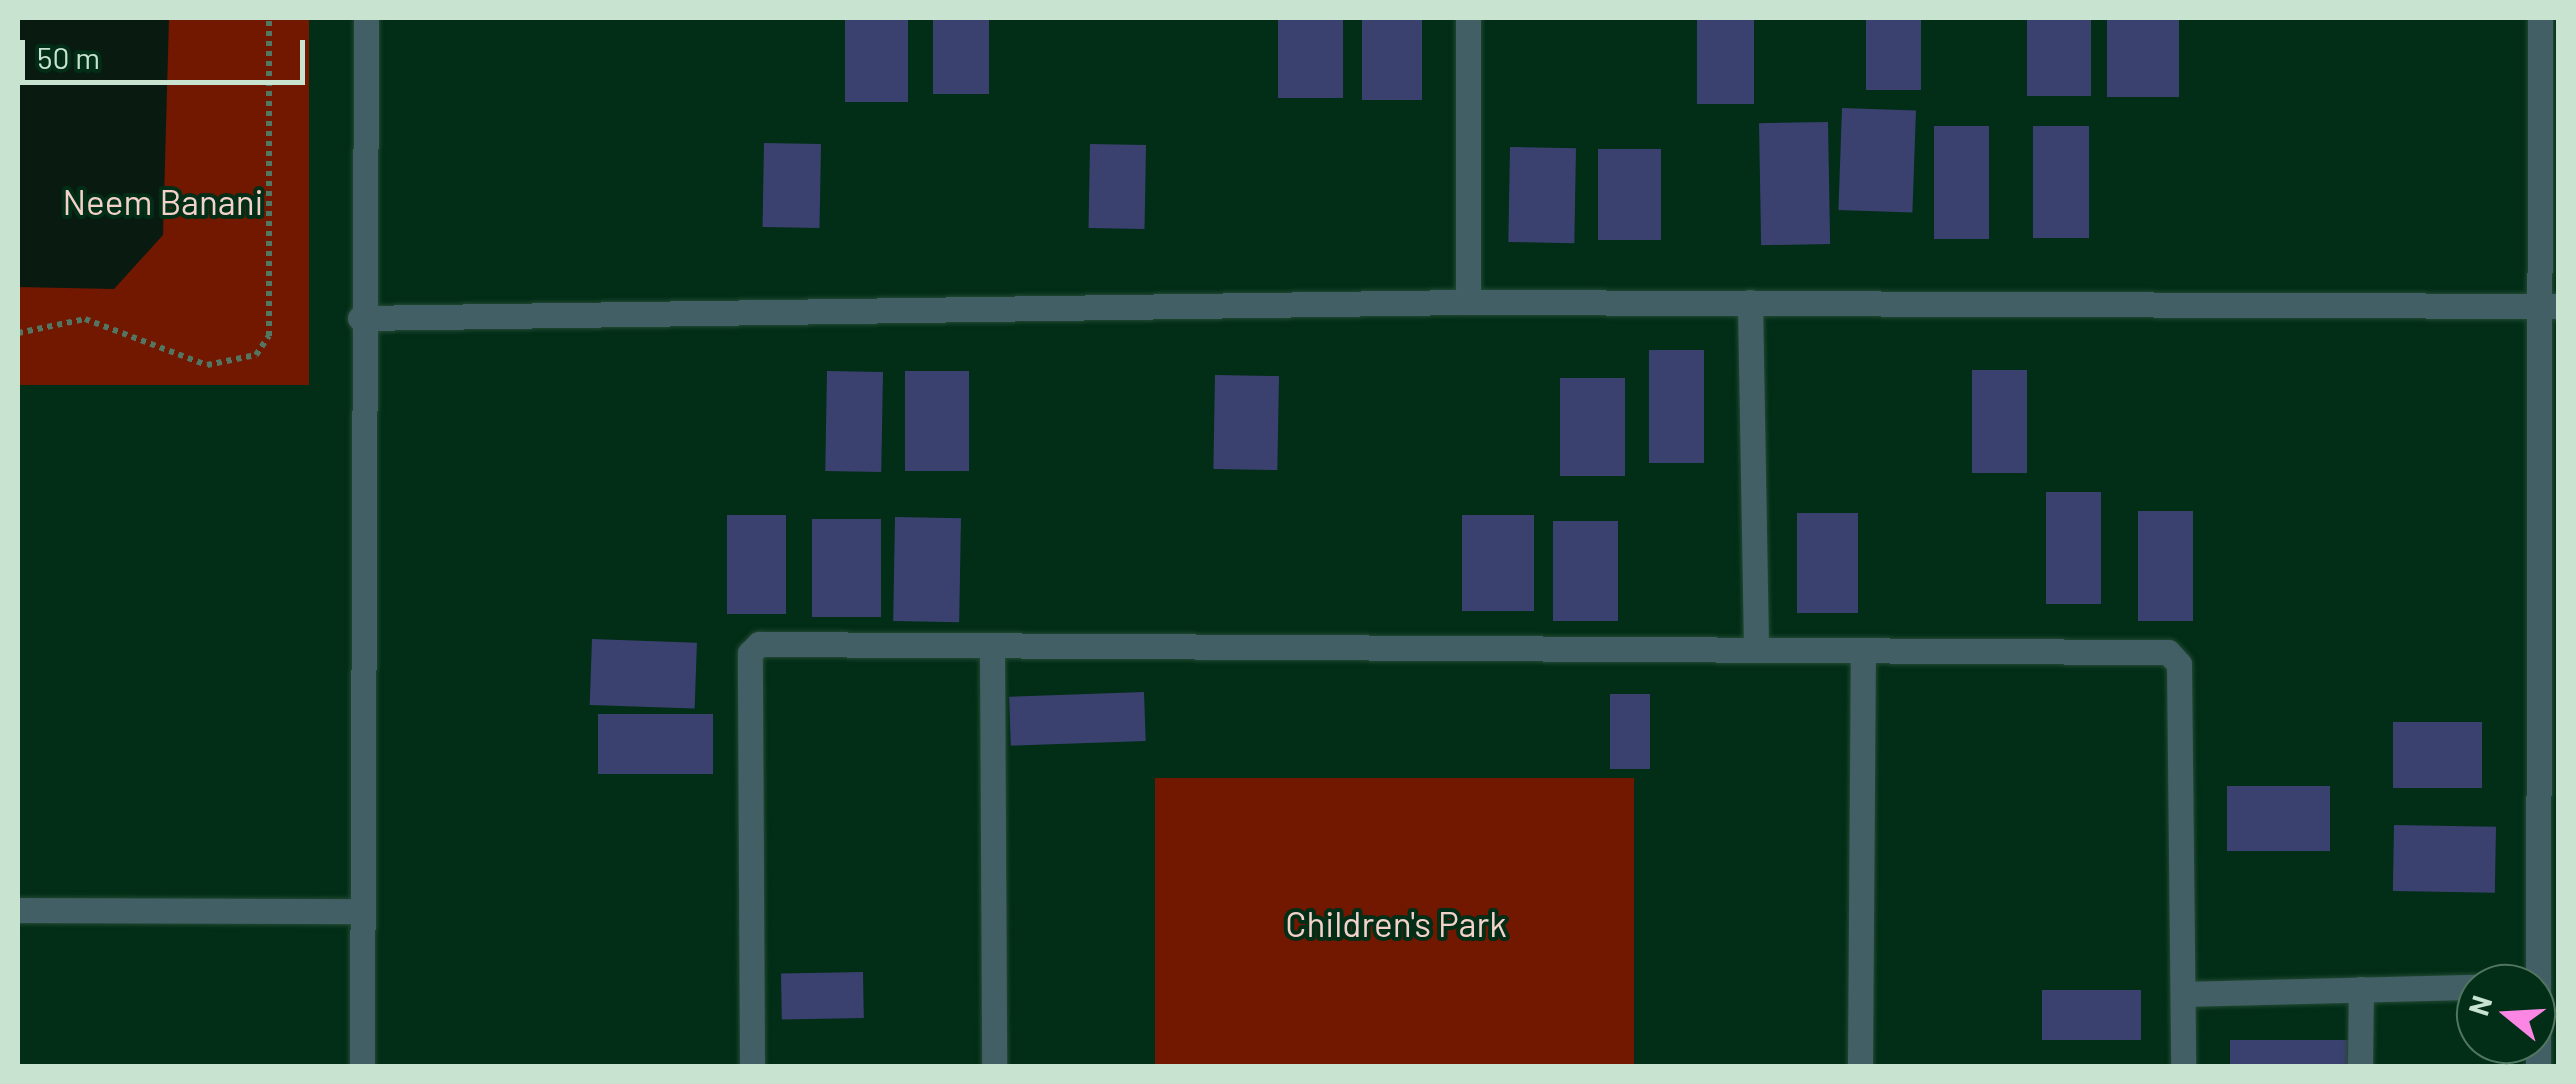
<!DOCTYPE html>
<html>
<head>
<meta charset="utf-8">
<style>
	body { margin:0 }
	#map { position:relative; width:2576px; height:1084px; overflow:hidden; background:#022d16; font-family:Barlow,sans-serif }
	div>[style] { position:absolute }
	.green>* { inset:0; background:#721800; transform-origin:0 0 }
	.water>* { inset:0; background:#091a10 }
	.building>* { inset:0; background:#3a416f; transform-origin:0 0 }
	.path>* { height:6px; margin-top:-3px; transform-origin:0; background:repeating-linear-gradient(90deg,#527661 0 5px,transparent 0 10px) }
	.roads { filter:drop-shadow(0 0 2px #224a34) drop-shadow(0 0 2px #224a34) }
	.minor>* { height:25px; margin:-12.5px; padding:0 12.5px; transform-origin:12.5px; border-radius:12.5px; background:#435f66 }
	span { translate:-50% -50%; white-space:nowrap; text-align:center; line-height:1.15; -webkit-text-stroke:8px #022d16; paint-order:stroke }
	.park-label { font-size:35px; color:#f3d2ca }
	.frame { position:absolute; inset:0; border:20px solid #c8e3d0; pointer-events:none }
	.north { position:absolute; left:2456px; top:964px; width:100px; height:100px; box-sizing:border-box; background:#022d16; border:2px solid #517660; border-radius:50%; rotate:288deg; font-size:28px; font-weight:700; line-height:40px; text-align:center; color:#c8e3d0 }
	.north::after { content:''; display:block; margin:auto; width:35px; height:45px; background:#fc86e4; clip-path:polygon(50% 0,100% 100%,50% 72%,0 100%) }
	.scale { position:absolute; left:20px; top:40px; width:285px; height:45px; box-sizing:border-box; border:5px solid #c8e3d0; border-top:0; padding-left:12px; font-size:30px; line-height:35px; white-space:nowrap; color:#c8e3d0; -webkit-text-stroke:8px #022d16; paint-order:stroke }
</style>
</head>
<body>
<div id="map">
	<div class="green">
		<div style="left:18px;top:18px;width:291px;height:367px"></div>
		<div style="left:1155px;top:778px;width:479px;height:288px"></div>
	</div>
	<div class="water">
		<div style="clip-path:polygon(18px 18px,169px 18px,163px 235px,114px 289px,18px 287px)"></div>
	</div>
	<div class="building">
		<div style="left:845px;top:18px;width:63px;height:84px"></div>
		<div style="left:933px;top:18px;width:56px;height:76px"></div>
		<div style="left:1278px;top:18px;width:65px;height:80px"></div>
		<div style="left:1362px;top:18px;width:60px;height:82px"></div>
		<div style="left:1697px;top:18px;width:57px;height:86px"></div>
		<div style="left:1866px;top:18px;width:55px;height:72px"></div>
		<div style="left:2027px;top:18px;width:64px;height:78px"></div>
		<div style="left:2107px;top:18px;width:72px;height:79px"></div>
		<div style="left:1842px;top:108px;width:74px;height:102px;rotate:2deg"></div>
		<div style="left:1828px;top:122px;width:122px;height:69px;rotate:89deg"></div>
		<div style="left:1934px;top:126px;width:55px;height:113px"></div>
		<div style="left:2089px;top:126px;width:112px;height:56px;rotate:90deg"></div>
		<div style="left:764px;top:143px;width:57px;height:84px;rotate:1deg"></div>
		<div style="left:1090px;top:144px;width:56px;height:84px;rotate:1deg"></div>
		<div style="left:1510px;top:147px;width:66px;height:95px;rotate:1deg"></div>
		<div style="left:1598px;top:149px;width:63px;height:91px"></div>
		<div style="left:1649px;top:350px;width:55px;height:113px"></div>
		<div style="left:1972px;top:370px;width:55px;height:103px"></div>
		<div style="left:827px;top:371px;width:56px;height:100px;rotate:1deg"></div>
		<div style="left:905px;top:371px;width:64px;height:100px"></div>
		<div style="left:1215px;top:375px;width:64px;height:94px;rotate:1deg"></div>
		<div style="left:1560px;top:378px;width:65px;height:98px"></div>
		<div style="left:2046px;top:492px;width:55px;height:112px"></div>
		<div style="left:2138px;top:511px;width:55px;height:110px"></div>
		<div style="left:1797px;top:513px;width:61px;height:100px"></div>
		<div style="left:727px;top:515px;width:59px;height:99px"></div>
		<div style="left:1462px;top:515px;width:72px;height:96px"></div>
		<div style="left:895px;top:517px;width:66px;height:104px;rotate:1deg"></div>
		<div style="left:812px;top:519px;width:69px;height:98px"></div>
		<div style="left:1553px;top:521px;width:65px;height:100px"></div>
		<div style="left:592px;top:639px;width:105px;height:66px;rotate:2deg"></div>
		<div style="left:1144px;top:692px;width:49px;height:135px;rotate:88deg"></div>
		<div style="left:1610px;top:694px;width:40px;height:75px"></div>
		<div style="left:598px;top:714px;width:115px;height:60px"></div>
		<div style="left:2393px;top:722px;width:89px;height:66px"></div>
		<div style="left:2227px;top:786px;width:103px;height:65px"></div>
		<div style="left:2394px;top:825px;width:102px;height:66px;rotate:1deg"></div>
		<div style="left:863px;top:972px;width:46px;height:82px;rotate:89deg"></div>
		<div style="left:2042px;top:990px;width:99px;height:50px"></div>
		<div style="left:2230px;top:1040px;width:118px;height:26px"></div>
	</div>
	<div class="path">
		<div style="left:18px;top:333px;width:68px;rotate:-11.8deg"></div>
		<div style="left:85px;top:319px;width:130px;rotate:20.7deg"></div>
		<div style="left:207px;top:365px;width:50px;rotate:-11.5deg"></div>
		<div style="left:256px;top:355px;width:23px;rotate:-56deg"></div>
		<div style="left:269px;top:336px;width:318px;rotate:-90deg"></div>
	</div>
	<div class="roads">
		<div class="minor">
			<div style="left:1468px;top:302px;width:284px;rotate:-90deg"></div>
			<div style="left:1750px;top:302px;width:347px;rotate:89deg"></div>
			<div style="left:360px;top:318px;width:1108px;rotate:-0.83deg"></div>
			<div style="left:1468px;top:302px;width:1090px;rotate:0.21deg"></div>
			<div style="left:992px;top:645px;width:421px;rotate:89.7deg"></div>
			<div style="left:18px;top:910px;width:344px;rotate:0.2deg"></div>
			<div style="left:2183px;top:994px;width:293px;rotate:-1.4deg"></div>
			<div style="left:362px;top:1066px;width:1048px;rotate:-89.78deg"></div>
			<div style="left:752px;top:1066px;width:413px;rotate:-90.3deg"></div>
			<div style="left:750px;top:653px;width:13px;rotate:-45deg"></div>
			<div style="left:759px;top:644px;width:1409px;rotate:0.33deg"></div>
			<div style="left:2168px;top:652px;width:16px;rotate:47deg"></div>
			<div style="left:2179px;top:664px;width:402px;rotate:89.4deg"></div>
			<div style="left:1860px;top:1066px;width:415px;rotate:-89.6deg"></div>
			<div style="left:2360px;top:1066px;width:77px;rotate:-89.3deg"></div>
			<div style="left:2538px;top:1066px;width:1048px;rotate:-89.89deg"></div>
		</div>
	</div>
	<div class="park-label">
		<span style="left:163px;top:201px">Neem Banani</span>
		<span style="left:1396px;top:923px">Children's Park</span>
	</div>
	<div class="frame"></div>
	<div class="north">N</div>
	<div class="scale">50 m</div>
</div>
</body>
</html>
